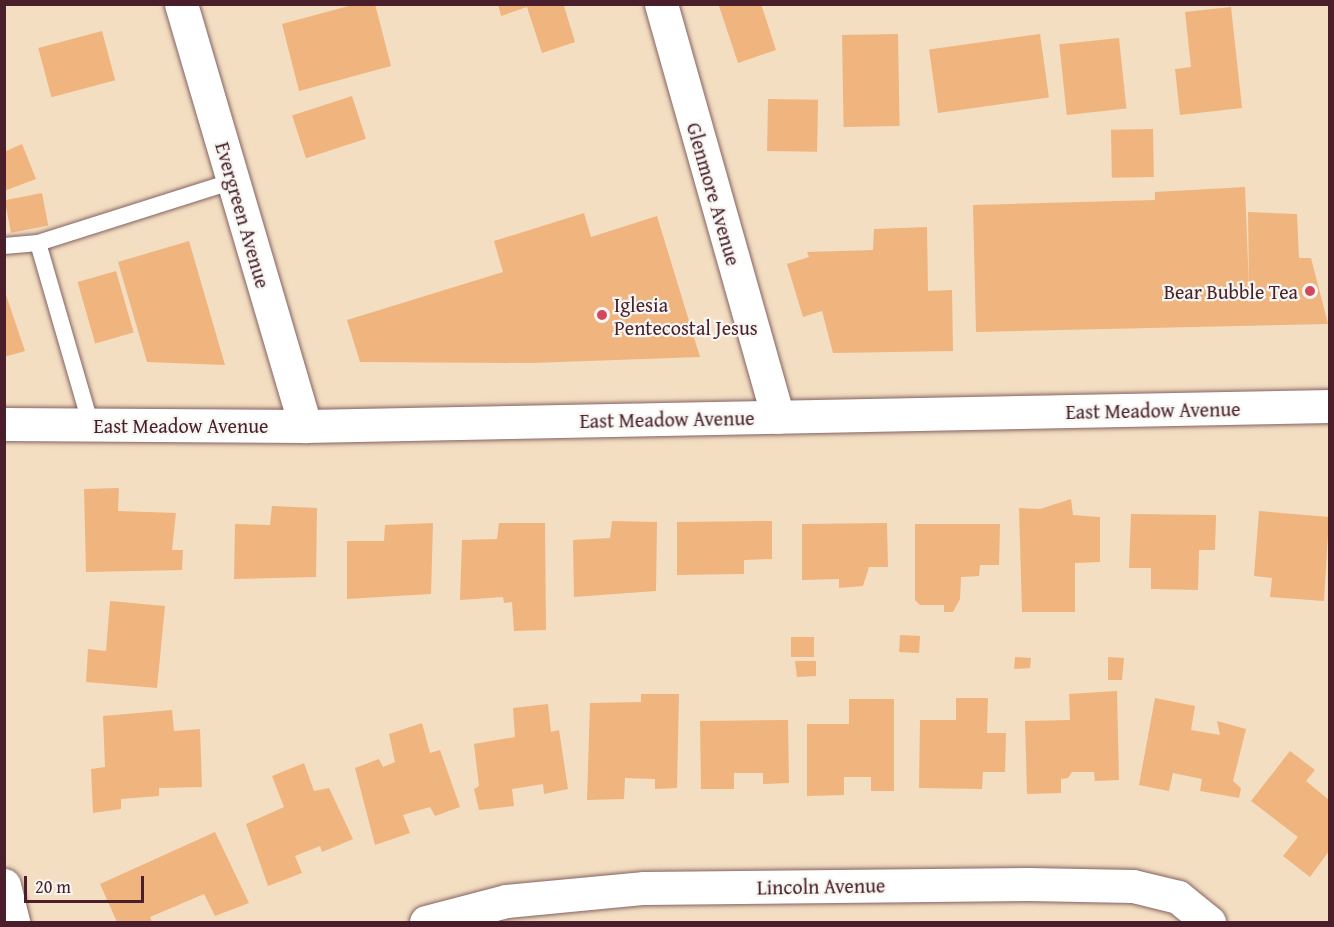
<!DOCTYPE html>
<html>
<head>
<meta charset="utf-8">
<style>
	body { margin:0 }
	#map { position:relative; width:1334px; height:927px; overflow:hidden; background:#f3dec2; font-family:"Gentium Book Plus",serif }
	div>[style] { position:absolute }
	.building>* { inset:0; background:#f0b47f; transform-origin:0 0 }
	.roads { filter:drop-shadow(0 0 2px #856260) drop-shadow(0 0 2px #856260) }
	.service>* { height:16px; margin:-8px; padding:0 8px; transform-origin:8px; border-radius:8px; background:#fff }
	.minor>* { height:33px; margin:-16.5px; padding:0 16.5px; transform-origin:16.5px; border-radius:16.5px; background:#fff }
	.tertiary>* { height:33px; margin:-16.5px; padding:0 16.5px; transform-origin:16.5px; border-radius:16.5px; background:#fff }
	.dots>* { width:16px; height:16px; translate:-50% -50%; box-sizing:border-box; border:3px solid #f6f6f2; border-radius:50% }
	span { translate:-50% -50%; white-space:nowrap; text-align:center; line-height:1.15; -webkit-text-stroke:4.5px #f6f6f2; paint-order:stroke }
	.street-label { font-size:20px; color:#4a1f2b }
	.poi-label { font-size:20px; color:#4a1f2b }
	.right { translate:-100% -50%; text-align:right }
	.left { translate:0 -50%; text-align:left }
	.frame { position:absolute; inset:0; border:6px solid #4a1f2b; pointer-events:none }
	.scale { position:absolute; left:24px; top:876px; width:120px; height:27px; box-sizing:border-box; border:3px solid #4a1f2b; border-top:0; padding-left:8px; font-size:18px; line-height:21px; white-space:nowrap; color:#4a1f2b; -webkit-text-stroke:4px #f6f6f2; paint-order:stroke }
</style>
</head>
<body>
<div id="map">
	<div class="building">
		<div style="clip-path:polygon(356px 4px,375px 4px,391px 66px,299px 91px,282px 24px)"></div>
		<div style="clip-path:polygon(498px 4px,568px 4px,564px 6px,575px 42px,542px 53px,527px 7px,501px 16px)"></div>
		<div style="clip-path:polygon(761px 4px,776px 50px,738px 63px,719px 6px)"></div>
		<div style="clip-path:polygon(1231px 7px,1242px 108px,1180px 115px,1175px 69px,1191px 67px,1185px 12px)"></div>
		<div style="left:102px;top:31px;width:51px;height:66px;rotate:75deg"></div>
		<div style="left:898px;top:34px;width:92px;height:56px;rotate:89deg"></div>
		<div style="left:1040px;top:34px;width:64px;height:112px;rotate:82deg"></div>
		<div style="left:1119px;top:38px;width:71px;height:60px;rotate:84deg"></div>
		<div style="left:352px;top:96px;width:45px;height:63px;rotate:72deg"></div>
		<div style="left:768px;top:99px;width:50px;height:52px;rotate:1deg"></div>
		<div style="left:1153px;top:129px;width:48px;height:42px;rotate:89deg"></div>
		<div style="clip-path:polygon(22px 144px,36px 179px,4px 191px,4px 152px)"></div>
		<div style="clip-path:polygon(1245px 187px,1249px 288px,1248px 212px,1297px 214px,1299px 258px,1311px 258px,1328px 324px,976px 332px,973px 205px,1155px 200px,1155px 192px)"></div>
		<div style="left:42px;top:193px;width:33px;height:38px;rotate:79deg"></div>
		<div style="clip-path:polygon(584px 213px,591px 237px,657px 216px,700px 357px,531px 363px,360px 362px,347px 320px,503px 272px,494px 241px)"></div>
		<div style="clip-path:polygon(927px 227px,928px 291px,952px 290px,953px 351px,833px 353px,822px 311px,803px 317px,787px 264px,809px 257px,807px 252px,873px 250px,874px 229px)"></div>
		<div style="clip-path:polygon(189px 241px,225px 365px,147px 362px,118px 262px)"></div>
		<div style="left:116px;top:271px;width:64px;height:40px;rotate:74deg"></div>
		<div style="clip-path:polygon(4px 289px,25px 351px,4px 357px)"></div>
		<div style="clip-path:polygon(119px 488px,118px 511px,176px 513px,172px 550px,183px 550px,182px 570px,86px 572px,84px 489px)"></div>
		<div style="clip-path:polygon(1071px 499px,1073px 515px,1100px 517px,1100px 562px,1075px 563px,1075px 612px,1022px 612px,1019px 508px,1040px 509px)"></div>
		<div style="clip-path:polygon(272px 506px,317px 508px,316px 577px,234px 579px,235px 524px,270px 525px)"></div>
		<div style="clip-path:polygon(1259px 511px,1329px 517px,1324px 601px,1270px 597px,1272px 578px,1254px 576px)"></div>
		<div style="clip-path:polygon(1131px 514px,1216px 515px,1215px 550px,1199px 550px,1198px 590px,1151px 589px,1151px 568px,1129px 568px)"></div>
		<div style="clip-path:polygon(612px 521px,657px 522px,656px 591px,574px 597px,573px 540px,610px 538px)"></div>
		<div style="clip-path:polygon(772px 521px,772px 559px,744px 560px,744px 574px,677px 575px,677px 522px)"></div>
		<div style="clip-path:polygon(433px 523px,431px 594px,347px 599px,347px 541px,384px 541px,385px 525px)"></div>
		<div style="clip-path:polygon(499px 523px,545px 523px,546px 630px,514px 631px,512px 602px,504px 603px,503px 597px,460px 600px,462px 540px,497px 539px)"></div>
		<div style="clip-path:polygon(887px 523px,888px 567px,869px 567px,863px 586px,839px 588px,839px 579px,802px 580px,802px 524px)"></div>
		<div style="clip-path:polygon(915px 524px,1000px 524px,999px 565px,980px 565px,979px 576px,961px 577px,960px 599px,953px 612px,944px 612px,944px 605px,920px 605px,915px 600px)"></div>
		<div style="clip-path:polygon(110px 601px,165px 606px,157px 688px,86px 682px,88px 649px,106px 651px)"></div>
		<div style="left:900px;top:635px;width:20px;height:17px;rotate:3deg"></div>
		<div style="left:791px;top:637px;width:23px;height:20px"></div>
		<div style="clip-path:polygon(1015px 657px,1031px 658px,1030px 668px,1014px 669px)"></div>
		<div style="clip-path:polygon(1108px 657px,1124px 658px,1122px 680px,1108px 680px)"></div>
		<div style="clip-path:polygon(795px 661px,816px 661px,816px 676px,797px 677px)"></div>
		<div style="clip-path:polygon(1117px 691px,1119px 780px,1095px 781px,1094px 772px,1072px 772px,1068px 778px,1061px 779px,1061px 793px,1027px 794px,1025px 721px,1070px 720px,1069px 694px)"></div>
		<div style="clip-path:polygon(641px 694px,679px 694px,677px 788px,655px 789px,655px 779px,625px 778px,624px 799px,587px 800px,590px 703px,641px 702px)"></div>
		<div style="clip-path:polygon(956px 698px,988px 698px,987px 733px,1006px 733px,1005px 772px,983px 772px,982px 789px,919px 788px,920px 720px,956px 720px)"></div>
		<div style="clip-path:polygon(1155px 698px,1195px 706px,1191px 730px,1220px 735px,1217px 721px,1246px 729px,1233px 781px,1241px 788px,1239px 798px,1200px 791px,1202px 779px,1173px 773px,1169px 791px,1139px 785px)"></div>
		<div style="clip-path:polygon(849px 699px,894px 699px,894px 791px,871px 791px,871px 777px,844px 777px,844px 795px,807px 796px,807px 724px,849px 724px)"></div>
		<div style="clip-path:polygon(548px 704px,551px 732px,559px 730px,568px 789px,544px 794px,543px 784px,512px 789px,514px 806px,479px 810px,474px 789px,479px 786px,474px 744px,515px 737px,513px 708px)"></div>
		<div style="clip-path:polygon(172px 710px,174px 731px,200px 729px,202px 787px,159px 788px,159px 796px,121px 799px,121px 809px,93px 813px,91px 769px,105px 767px,103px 716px)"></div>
		<div style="clip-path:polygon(788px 720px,789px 783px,763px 784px,763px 773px,734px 773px,734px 789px,701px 789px,700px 721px)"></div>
		<div style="clip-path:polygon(422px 723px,430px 753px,440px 750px,460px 807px,435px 816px,430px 807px,403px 815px,410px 833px,375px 845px,355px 768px,379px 759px,383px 767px,395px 762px,389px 734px)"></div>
		<div style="clip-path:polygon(1290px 751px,1315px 770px,1306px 781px,1329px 800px,1329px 851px,1310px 877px,1283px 856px,1298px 837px,1251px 801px)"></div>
		<div style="clip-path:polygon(304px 763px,314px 791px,329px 788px,353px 839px,322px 852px,320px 846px,295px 856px,302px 873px,268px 886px,246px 824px,284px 807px,272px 776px)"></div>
		<div style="clip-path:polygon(215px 832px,249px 903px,215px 916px,204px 894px,150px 917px,152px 922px,117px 922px,100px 884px)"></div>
	</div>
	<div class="roads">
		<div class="service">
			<div style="left:38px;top:243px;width:190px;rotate:73.8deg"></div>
			<div style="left:4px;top:246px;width:34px;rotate:-5deg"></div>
			<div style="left:38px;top:243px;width:205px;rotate:-17.6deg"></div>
		</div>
		<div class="minor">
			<div style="left:181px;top:4px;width:440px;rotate:73.6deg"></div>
			<div style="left:661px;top:4px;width:429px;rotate:74.2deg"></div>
			<div style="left:4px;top:885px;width:38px;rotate:76deg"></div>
			<div style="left:426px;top:922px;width:83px;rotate:-14.7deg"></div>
			<div style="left:506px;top:901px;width:139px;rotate:-5.4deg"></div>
			<div style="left:644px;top:888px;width:384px;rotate:-0.6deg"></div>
			<div style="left:1028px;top:884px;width:105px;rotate:1.1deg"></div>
			<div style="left:1133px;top:886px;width:46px;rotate:13.7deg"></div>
			<div style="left:1178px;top:897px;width:40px;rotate:39deg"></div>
		</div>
		<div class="tertiary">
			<div style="left:4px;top:424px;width:301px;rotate:0.4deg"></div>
			<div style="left:305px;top:426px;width:1025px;rotate:-1.12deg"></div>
		</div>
	</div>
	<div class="dots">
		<div style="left:1310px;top:291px;background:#d1495b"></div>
		<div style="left:602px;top:315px;background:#d1495b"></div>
	</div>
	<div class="street-label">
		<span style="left:714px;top:194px;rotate:74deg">Glenmore Avenue</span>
		<span style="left:243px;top:215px;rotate:74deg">Evergreen Avenue</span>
		<span style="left:1153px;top:410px;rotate:-1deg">East Meadow Avenue</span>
		<span style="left:667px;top:419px;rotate:-1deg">East Meadow Avenue</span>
		<span style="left:181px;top:425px">East Meadow Avenue</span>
		<span style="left:821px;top:886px;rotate:-1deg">Lincoln Avenue</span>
	</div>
	<div class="poi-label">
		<span class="right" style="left:1298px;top:291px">Bear Bubble Tea</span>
		<span class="left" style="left:614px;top:316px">Iglesia<br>Pentecostal Jesus</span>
	</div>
	<div class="frame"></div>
	<div class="scale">20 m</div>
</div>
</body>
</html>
